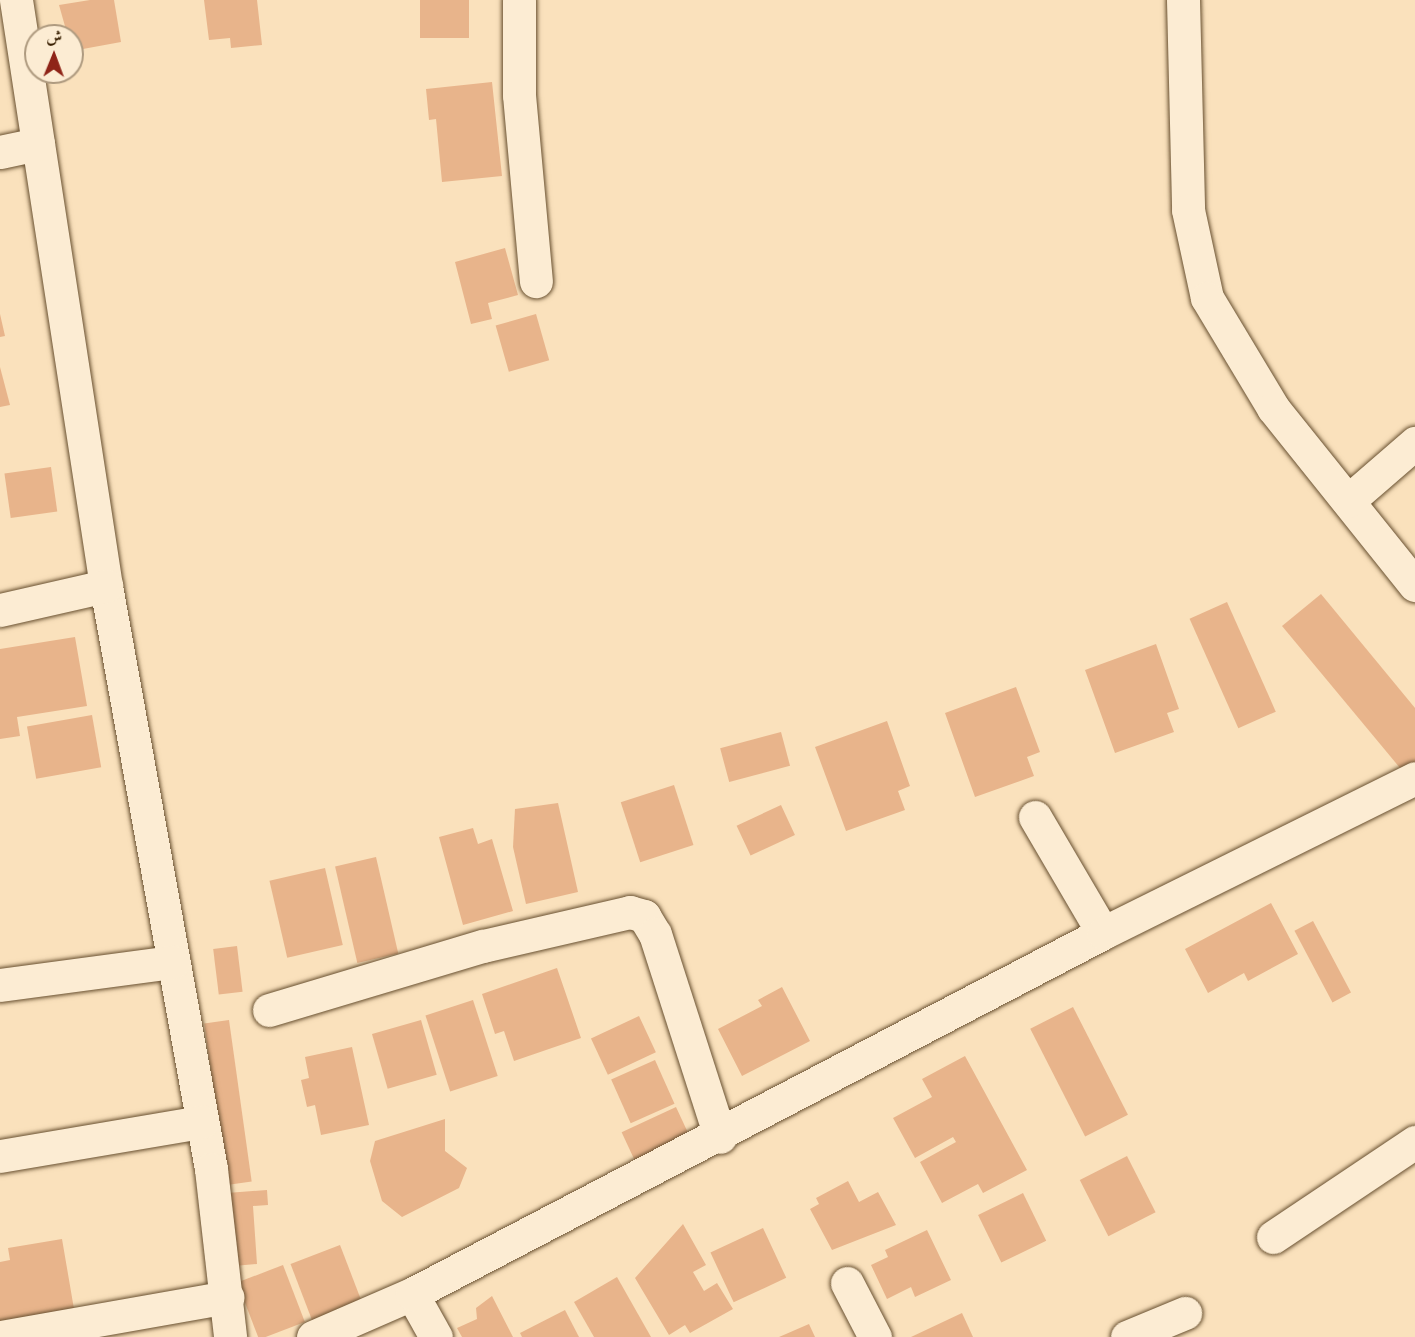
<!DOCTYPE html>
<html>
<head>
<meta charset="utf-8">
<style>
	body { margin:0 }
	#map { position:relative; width:1415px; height:1337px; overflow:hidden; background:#fae1bc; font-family:"IM FELL English",Amiri,serif }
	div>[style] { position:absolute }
	.building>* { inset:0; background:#e8b48b; transform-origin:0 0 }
	.roads { filter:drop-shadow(0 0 2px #685030) drop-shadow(0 0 2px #685030) }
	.minor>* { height:33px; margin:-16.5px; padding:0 16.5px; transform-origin:16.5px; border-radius:16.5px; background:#fcecd3 }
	span { translate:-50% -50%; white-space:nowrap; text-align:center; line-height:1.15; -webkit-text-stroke:6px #fcecd3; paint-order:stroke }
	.north { position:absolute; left:24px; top:24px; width:60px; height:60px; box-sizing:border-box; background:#fcecd3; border:2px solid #ae9a7f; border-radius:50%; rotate:1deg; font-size:16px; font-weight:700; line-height:24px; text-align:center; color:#381f01 }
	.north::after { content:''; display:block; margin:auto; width:21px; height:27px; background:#8f2418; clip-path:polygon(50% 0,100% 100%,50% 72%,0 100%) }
</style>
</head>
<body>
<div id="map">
	<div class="building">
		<div style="clip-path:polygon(90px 0,114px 0,121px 42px,72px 51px,59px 5px)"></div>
		<div style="clip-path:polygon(204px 0,257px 0,262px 45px,231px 48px,230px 38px,209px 40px)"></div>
		<div style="left:420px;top:0;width:49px;height:38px"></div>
		<div style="clip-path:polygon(492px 82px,502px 176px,442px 182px,436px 119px,429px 120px,426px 89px)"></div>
		<div style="clip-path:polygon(505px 248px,518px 295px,488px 303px,492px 319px,471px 324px,455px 262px)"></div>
		<div style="clip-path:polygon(0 314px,5px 336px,0 337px)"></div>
		<div style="left:536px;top:314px;width:48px;height:42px;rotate:74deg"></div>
		<div style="clip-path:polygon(0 367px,10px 405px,0 407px)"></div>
		<div style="left:51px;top:467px;width:45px;height:47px;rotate:82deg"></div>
		<div style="clip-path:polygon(1321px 594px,1415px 708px,1415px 766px,1405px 774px,1282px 626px)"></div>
		<div style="left:1227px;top:602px;width:120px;height:41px;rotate:66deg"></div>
		<div style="clip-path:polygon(75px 637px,87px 706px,17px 717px,20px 736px,0 739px,0 649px)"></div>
		<div style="clip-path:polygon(1156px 644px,1179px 709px,1167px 713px,1174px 732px,1115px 753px,1085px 670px)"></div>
		<div style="clip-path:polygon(1016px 687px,1040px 752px,1027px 757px,1034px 776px,975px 797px,945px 713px)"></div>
		<div style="left:92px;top:715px;width:53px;height:66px;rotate:80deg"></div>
		<div style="clip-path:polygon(887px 721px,910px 786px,898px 791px,905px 810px,846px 831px,815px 747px)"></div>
		<div style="left:781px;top:732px;width:35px;height:63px;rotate:75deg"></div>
		<div style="left:674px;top:785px;width:63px;height:56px;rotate:72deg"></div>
		<div style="clip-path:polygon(558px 803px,578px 892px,526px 904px,513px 847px,515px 809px)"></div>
		<div style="left:781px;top:805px;width:33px;height:49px;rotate:65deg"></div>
		<div style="clip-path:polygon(473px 828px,478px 844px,492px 839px,513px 911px,463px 925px,439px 837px)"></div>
		<div style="left:376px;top:857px;width:99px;height:42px;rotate:77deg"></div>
		<div style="left:325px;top:868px;width:79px;height:57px;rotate:77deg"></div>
		<div style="clip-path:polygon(1271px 903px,1298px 954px,1248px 981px,1244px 973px,1208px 993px,1185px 949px)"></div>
		<div style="left:1313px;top:921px;width:81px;height:21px;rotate:62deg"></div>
		<div style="left:237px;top:946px;width:46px;height:24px;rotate:83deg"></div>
		<div style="clip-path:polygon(557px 968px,581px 1038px,514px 1061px,504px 1031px,495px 1034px,482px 994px)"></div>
		<div style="clip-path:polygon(782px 987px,810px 1041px,742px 1076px,718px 1029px,762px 1006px,758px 1000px)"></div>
		<div style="left:473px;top:1000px;width:80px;height:50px;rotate:72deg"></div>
		<div style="left:1073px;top:1007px;width:121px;height:48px;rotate:63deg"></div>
		<div style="left:639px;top:1016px;width:40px;height:53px;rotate:65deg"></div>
		<div style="left:229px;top:1020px;width:163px;height:25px;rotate:82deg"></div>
		<div style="left:421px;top:1020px;width:57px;height:51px;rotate:74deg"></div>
		<div style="clip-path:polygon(352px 1047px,369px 1125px,321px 1135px,315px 1105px,307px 1107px,301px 1080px,309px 1078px,305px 1057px)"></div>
		<div style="clip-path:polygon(965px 1056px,1027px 1170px,983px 1193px,978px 1184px,942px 1203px,920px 1162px,956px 1142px,953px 1137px,915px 1158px,893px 1118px,932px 1097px,922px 1079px)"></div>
		<div style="left:655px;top:1060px;width:48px;height:48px;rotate:66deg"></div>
		<div style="left:676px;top:1107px;width:38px;height:60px;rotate:65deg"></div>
		<div style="clip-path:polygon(445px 1119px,445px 1151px,467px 1168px,459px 1188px,402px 1217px,382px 1201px,370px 1161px,375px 1141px)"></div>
		<div style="left:1127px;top:1156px;width:63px;height:53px;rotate:63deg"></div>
		<div style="clip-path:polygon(848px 1181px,859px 1202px,878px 1192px,896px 1225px,832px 1250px,810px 1209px,819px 1204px,816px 1198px)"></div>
		<div style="clip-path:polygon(267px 1190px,268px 1205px,253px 1206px,257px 1264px,234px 1266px,227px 1193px)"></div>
		<div style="left:1023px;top:1193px;width:53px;height:50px;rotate:64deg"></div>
		<div style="clip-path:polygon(683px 1224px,706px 1265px,693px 1272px,704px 1291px,717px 1283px,733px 1309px,690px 1333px,685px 1325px,669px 1335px,635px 1278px)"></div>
		<div style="left:763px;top:1228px;width:55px;height:58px;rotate:65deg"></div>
		<div style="clip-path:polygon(927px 1230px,951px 1280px,915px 1297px,911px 1287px,887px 1299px,871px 1265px,888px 1257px,885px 1250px)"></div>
		<div style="clip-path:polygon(62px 1239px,74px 1309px,0 1321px,0 1262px,10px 1260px,8px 1248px)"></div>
		<div style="left:340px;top:1245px;width:62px;height:53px;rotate:69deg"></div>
		<div style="left:283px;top:1265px;width:61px;height:49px;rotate:69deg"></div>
		<div style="clip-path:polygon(617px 1277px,651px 1337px,594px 1337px,574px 1302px)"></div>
		<div style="clip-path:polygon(492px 1296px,513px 1337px,462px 1337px,457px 1328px,477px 1319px,476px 1308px)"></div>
		<div style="clip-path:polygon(565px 1310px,579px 1337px,522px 1337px,520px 1333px)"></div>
		<div style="clip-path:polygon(962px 1313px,973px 1337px,911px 1337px)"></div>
		<div style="clip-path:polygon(809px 1324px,815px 1337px,779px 1337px)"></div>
	</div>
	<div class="roads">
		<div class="minor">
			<div style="left:16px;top:0;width:593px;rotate:81.27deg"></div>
			<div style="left:106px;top:586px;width:592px;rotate:79.79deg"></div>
			<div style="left:211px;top:1169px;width:169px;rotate:83.5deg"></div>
			<div style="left:519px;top:0;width:95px;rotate:90deg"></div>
			<div style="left:519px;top:95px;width:187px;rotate:84.8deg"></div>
			<div style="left:1183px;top:0;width:210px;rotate:88.6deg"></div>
			<div style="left:1188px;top:210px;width:90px;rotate:77.8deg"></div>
			<div style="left:1207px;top:298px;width:128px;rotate:59deg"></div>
			<div style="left:1273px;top:408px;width:227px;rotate:51.3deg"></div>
			<div style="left:0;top:152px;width:39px;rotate:-12deg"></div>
			<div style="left:1348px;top:501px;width:89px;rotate:-40.9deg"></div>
			<div style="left:0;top:610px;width:109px;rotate:-12.8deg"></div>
			<div style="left:1035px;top:817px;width:134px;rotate:59.6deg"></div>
			<div style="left:0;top:985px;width:175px;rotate:-7.6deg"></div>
			<div style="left:269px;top:1010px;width:223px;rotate:-16.7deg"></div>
			<div style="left:483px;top:946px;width:151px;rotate:-13deg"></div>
			<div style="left:630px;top:912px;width:15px;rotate:16deg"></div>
			<div style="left:644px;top:916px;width:21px;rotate:59deg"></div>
			<div style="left:655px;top:934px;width:213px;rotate:72.2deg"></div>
			<div style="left:0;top:1156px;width:205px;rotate:-9.6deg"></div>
			<div style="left:1273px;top:1237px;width:171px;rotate:-33.8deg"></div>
			<div style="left:847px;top:1283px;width:61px;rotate:62.6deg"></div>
			<div style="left:412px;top:1294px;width:49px;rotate:60.8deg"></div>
			<div style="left:1px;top:1337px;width:230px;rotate:-10deg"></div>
			<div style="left:313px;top:1337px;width:108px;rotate:-23.5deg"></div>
			<div style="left:412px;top:1294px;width:780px;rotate:-27.58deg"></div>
			<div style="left:1103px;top:933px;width:348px;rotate:-26.4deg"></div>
			<div style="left:1127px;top:1337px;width:63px;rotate:-22.5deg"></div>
		</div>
	</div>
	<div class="north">ش</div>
</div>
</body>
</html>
